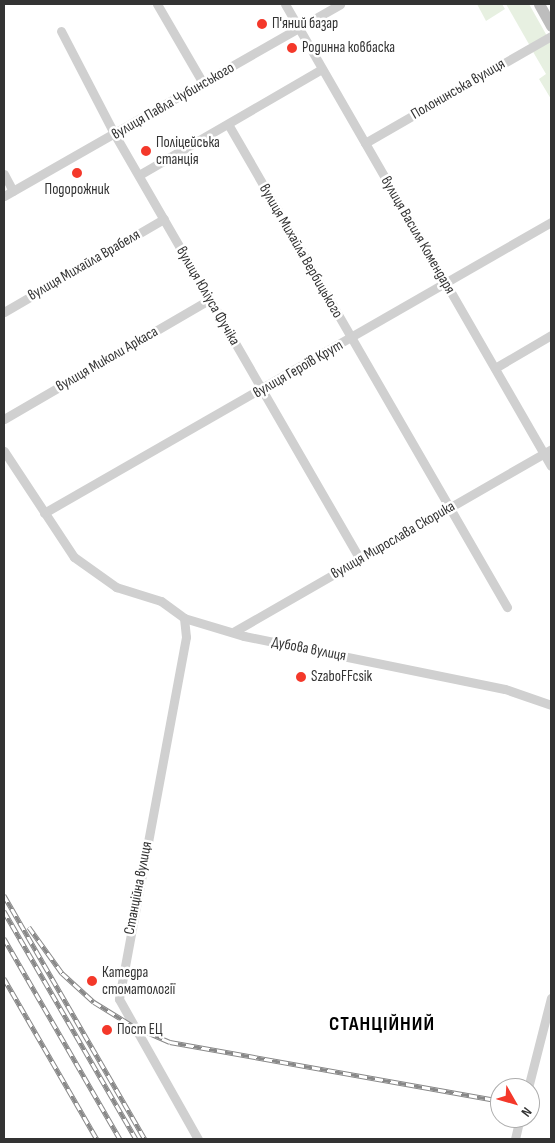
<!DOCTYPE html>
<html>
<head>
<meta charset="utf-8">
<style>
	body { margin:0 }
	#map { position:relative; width:555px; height:1143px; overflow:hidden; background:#fff; font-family:"Sofia Sans Condensed",sans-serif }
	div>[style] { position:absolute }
	.green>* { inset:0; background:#e7f0e1 }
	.minor>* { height:9px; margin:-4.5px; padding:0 4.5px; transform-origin:4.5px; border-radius:4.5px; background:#d0d0d0 }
	.secondary>* { height:11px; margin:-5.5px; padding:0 5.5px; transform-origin:5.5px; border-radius:5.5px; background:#bdbdbd }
	.rail>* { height:4.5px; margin-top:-2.25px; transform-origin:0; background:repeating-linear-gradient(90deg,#fff 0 8px,#888 0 16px); box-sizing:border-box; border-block:1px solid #888 }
	.dots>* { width:14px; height:14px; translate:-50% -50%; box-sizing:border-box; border:2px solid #fff; border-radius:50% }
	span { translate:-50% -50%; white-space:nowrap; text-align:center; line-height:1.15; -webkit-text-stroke:5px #fff; paint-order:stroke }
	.poi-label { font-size:15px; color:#333 }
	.left { translate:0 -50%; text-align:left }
	.street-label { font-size:15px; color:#333 }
	.district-label { font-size:20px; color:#000; font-weight:700; letter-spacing:1px }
	.frame { position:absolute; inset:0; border:5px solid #333; pointer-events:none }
	.north { position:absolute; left:490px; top:1078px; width:50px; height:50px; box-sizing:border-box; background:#fff; border:1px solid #adadad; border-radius:50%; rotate:128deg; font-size:14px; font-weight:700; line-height:20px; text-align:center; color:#333 }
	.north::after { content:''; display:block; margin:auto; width:18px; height:22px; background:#f4382a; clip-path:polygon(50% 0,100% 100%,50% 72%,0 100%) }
</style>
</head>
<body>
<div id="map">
	<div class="green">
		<div style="clip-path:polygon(477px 4px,502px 4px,505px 9px,486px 21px)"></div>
		<div style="clip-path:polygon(506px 4px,529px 4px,547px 36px,530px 46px)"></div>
		<div style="clip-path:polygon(549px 40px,551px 43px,551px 99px,539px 79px,546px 74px,532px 50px)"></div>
	</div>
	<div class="minor">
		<div style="left:157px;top:4px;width:91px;rotate:59.8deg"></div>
		<div style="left:285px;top:4px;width:533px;rotate:60.07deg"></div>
		<div style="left:61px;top:31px;width:117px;rotate:62.6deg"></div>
		<div style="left:115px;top:135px;width:490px;rotate:60deg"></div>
		<div style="left:228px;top:124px;width:558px;rotate:59.99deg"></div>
		<div style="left:365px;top:143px;width:215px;rotate:-29.9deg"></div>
		<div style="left:4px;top:174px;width:19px;rotate:62deg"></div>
		<div style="left:139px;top:175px;width:211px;rotate:-30.1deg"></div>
		<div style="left:4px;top:196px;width:387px;rotate:-29.7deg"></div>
		<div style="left:4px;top:312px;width:185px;rotate:-30.2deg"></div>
		<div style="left:495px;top:368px;width:65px;rotate:-30.5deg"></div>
		<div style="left:4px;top:419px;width:238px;rotate:-30.2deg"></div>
		<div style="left:4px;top:451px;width:127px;rotate:56.6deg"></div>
		<div style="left:74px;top:557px;width:52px;rotate:35.5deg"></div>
		<div style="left:116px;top:587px;width:47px;rotate:17.3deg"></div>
		<div style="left:161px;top:601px;width:29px;rotate:36deg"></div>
		<div style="left:184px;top:618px;width:63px;rotate:16.7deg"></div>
		<div style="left:244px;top:636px;width:266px;rotate:11.5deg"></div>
		<div style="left:505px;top:689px;width:49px;rotate:19.2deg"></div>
		<div style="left:44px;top:513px;width:585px;rotate:-29.85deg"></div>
		<div style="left:184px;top:618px;width:19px;rotate:84deg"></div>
		<div style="left:186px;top:637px;width:368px;rotate:100.5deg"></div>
		<div style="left:119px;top:999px;width:161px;rotate:60.6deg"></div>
		<div style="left:235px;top:631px;width:365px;rotate:-29.9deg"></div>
		<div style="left:528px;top:1088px;width:93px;rotate:-75.7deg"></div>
		<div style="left:515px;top:1139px;width:22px;rotate:-77deg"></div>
	</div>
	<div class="secondary">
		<div style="left:539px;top:4px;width:25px;rotate:61deg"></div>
	</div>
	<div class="rail">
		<div style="left:4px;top:895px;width:282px;rotate:60deg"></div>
		<div style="left:4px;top:911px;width:263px;rotate:59.9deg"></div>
		<div style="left:29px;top:927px;width:57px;rotate:54.3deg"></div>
		<div style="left:62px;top:973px;width:43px;rotate:42.2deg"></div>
		<div style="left:94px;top:1002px;width:46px;rotate:31.6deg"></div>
		<div style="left:133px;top:1026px;width:40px;rotate:23.4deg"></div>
		<div style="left:170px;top:1042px;width:331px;rotate:10.1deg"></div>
		<div style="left:4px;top:938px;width:232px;rotate:60deg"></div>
		<div style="left:4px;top:978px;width:186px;rotate:60deg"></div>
	</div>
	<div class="dots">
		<div style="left:262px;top:24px;background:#f4382a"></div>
		<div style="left:292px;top:48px;background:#f4382a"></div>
		<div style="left:146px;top:151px;background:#f4382a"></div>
		<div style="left:77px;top:173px;background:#f4382a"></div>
		<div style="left:301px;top:677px;background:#f4382a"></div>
		<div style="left:92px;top:981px;background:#f4382a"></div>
		<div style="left:107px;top:1030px;background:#f4382a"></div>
	</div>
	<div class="poi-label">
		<span class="left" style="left:272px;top:24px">П'яний базар</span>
		<span class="left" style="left:302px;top:48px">Родинна ковбаска</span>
		<span class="left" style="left:156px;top:151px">Поліцейська<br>станція</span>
		<span style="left:77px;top:190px">Подорожник</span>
		<span class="left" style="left:311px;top:677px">SzaboFFcsik</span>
		<span class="left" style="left:102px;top:981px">Катедра<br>стоматології</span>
		<span class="left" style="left:117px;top:1030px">Пост ЕЦ</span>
	</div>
	<div class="street-label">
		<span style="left:458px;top:89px;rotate:-30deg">Полонинська вулиця</span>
		<span style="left:173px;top:101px;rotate:-30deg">вулиця Павла Чубинського</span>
		<span style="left:418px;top:235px;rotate:60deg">вулиця Василя Комендаря</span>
		<span style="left:301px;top:251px;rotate:60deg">вулиця Михайла Вербицького</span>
		<span style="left:84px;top:265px;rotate:-30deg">вулиця Михайла Врабеля</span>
		<span style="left:208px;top:296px;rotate:60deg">вулиця Юліуса Фучіка</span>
		<span style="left:107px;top:359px;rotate:-30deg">вулиця Миколи Аркаса</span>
		<span style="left:298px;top:369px;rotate:-30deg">вулиця Героїв Крут</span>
		<span style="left:393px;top:540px;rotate:-30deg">вулиця Мирослава Скорика</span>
		<span style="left:309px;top:649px;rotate:11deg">Дубова вулиця</span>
		<span style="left:138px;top:888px;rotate:-79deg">Станційна вулиця</span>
	</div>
	<div class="district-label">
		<span style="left:382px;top:1024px">СТАНЦІЙНИЙ</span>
	</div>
	<div class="frame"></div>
	<div class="north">N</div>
</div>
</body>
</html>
